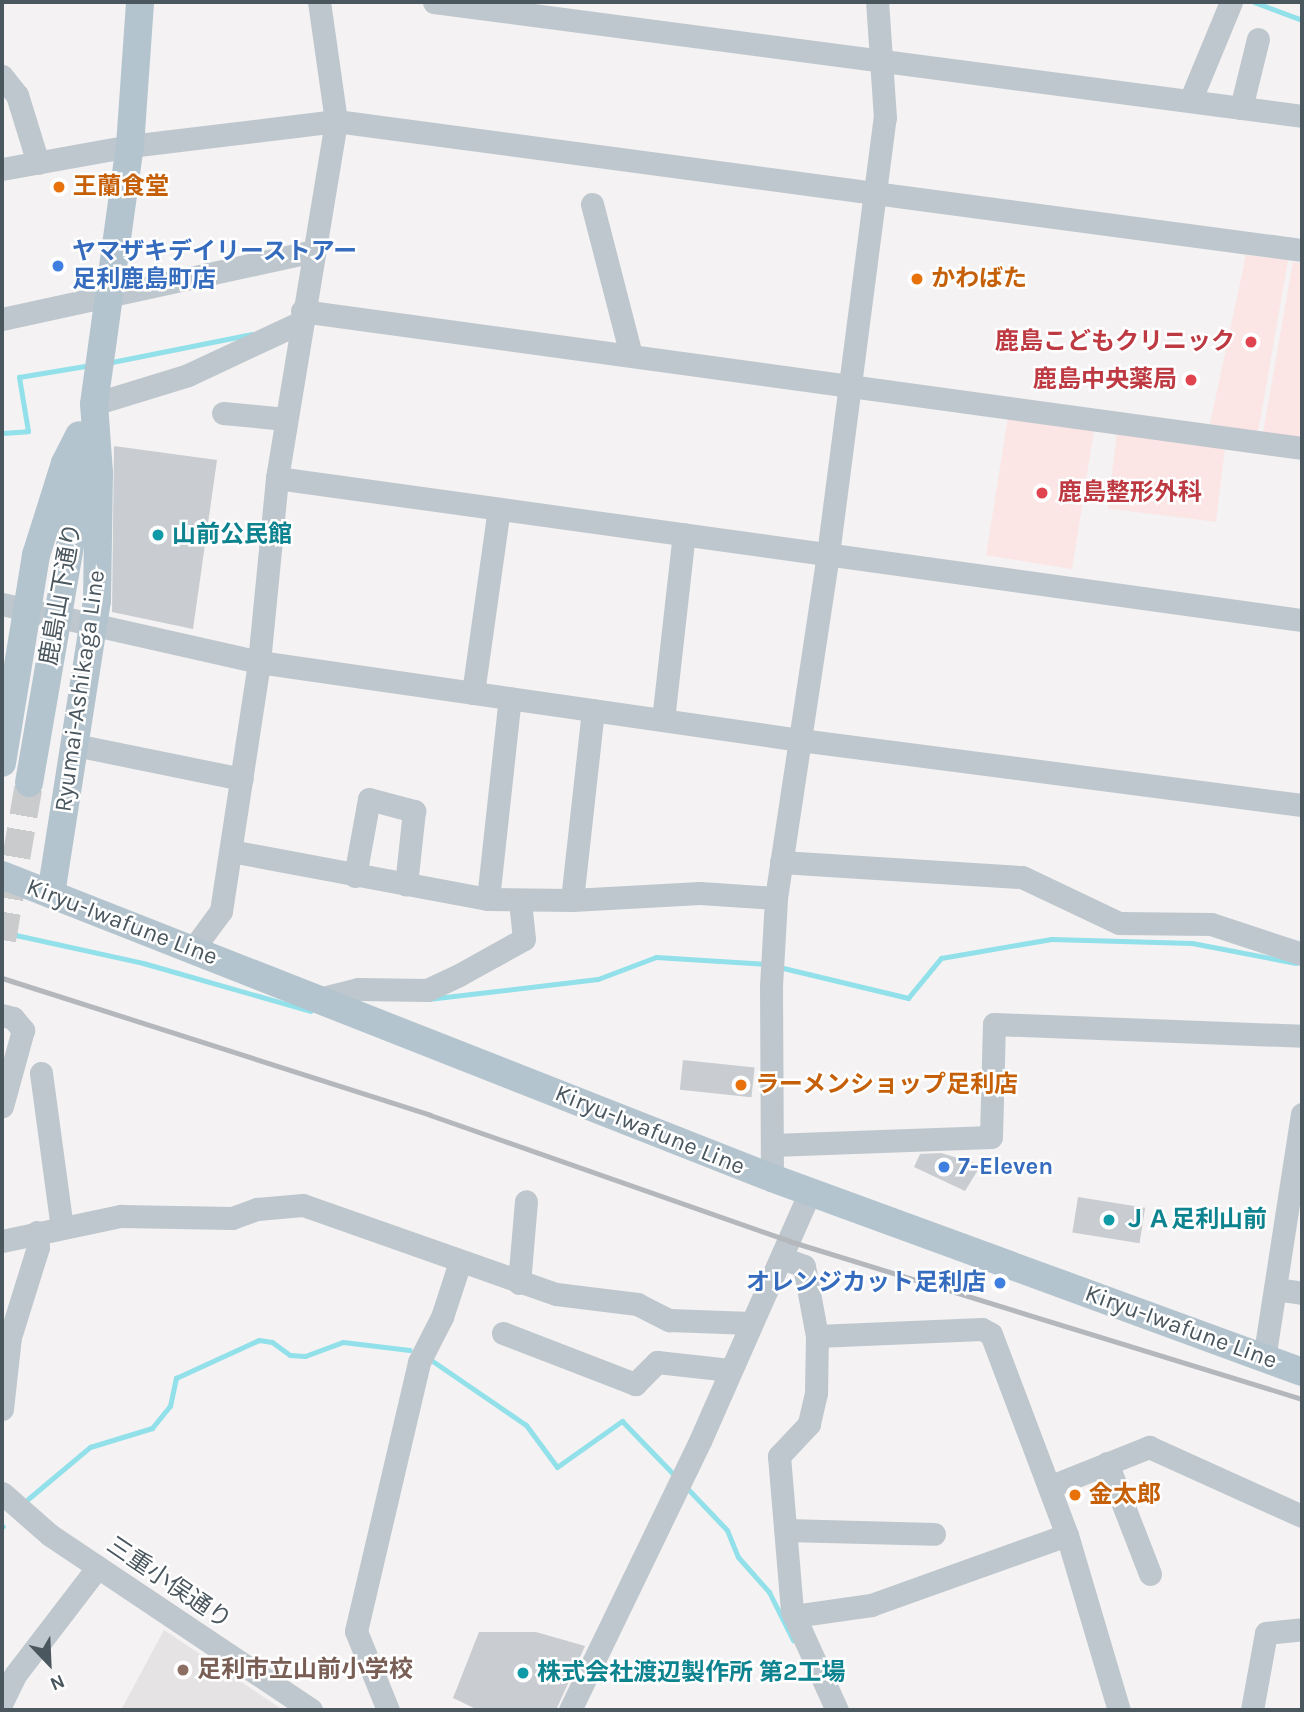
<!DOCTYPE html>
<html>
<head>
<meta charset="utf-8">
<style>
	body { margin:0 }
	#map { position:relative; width:1304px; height:1712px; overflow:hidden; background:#f4f2f2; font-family:Karla,"Noto Sans JP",sans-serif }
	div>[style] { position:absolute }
	.education>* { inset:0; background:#e5e3e4 }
	.medical>* { inset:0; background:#fbe5e5; transform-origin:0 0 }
	.stream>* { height:5px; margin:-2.5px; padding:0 2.5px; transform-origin:2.5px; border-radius:2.5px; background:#91e0ea }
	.building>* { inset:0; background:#c9cdd1; transform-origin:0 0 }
	.major-tunnel>* { height:28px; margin-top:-14px; transform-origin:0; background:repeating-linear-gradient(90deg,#cacbcd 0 28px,transparent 0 42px) }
	.minor>* { height:23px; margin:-11.5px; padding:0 11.5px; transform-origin:11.5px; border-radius:11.5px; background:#bec7cd }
	.major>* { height:28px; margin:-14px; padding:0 14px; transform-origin:14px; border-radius:14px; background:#b3c4cf }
	.rail>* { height:5px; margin:-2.5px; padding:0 2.5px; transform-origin:2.5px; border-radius:2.5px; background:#b4b8bc }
	.dots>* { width:19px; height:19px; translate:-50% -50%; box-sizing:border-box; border:4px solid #fff; border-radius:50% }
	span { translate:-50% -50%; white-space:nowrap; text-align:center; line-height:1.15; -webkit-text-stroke:5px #fff; paint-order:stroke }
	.food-label { font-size:24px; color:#c56008; font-weight:700 }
	.left { translate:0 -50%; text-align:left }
	.shop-label { font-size:24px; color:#366cbe; font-weight:700 }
	.right { translate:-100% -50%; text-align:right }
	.health-label { font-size:24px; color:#be3a42; font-weight:700 }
	.culture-label { font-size:24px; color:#0d838f; font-weight:700 }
	.street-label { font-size:24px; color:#4a575f }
	.education-label { font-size:24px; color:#785e54; font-weight:700 }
	.frame { position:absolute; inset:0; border:4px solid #4a575f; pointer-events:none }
	.north { position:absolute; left:14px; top:1628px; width:70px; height:70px; -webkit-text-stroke:5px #fff; paint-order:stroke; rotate:157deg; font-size:19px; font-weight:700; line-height:28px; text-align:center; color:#4a575f }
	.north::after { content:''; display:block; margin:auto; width:24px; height:32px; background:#4a575f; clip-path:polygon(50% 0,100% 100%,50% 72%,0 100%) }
</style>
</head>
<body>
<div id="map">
	<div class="education">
		<div style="clip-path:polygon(164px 1630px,283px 1710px,121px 1710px)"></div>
	</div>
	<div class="medical">
		<div style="clip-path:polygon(1246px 255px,1288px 260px,1258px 432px,1210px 424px)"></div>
		<div style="clip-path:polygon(1293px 262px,1302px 264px,1302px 437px,1263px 433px)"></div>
		<div style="left:1008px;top:417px;width:87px;height:140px;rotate:9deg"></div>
		<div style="left:1117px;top:433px;width:109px;height:76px;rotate:7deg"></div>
	</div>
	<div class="stream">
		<div style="left:1254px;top:2px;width:51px;rotate:20.6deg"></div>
		<div style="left:107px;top:363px;width:148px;rotate:-11.3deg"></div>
		<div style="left:2px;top:433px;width:26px;rotate:-4deg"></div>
		<div style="left:28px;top:431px;width:55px;rotate:-99.5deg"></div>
		<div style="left:19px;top:377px;width:73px;rotate:-9.5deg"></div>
		<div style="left:2px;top:932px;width:144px;rotate:12.4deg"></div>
		<div style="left:143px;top:963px;width:174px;rotate:16deg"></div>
		<div style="left:779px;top:967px;width:133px;rotate:13.5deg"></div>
		<div style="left:908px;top:998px;width:52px;rotate:-50.5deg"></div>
		<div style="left:941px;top:958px;width:112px;rotate:-9.8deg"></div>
		<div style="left:1051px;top:939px;width:141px;rotate:1.6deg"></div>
		<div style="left:1192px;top:943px;width:106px;rotate:10.9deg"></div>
		<div style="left:428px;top:999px;width:171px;rotate:-6.7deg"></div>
		<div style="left:598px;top:979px;width:62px;rotate:-20.8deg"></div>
		<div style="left:656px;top:957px;width:110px;rotate:3.6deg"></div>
		<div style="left:431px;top:1360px;width:115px;rotate:34.4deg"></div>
		<div style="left:526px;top:1425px;width:52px;rotate:53.6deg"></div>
		<div style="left:557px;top:1467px;width:80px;rotate:-35.3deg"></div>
		<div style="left:622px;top:1421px;width:79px;rotate:46deg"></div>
		<div style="left:686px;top:1487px;width:59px;rotate:46.4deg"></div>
		<div style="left:727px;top:1530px;width:29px;rotate:68deg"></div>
		<div style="left:738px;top:1557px;width:47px;rotate:48.5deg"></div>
		<div style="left:769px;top:1592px;width:54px;rotate:63.4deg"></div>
		<div style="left:28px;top:1499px;width:81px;rotate:-40deg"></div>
		<div style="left:90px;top:1447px;width:65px;rotate:-17deg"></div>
		<div style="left:152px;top:1428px;width:28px;rotate:-51deg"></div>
		<div style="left:170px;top:1406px;width:29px;rotate:-78deg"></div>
		<div style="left:176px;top:1378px;width:91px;rotate:-24.6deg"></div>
		<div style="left:259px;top:1340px;width:13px;rotate:9deg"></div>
		<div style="left:272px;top:1342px;width:22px;rotate:36deg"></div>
		<div style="left:290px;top:1355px;width:15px;rotate:4deg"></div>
		<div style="left:305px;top:1356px;width:40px;rotate:-20.2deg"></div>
		<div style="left:343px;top:1342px;width:67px;rotate:6.8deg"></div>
		<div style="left:2px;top:1527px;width:1px;rotate:-45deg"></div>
	</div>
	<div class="building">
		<div style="clip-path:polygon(114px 446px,217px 460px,193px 629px,112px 612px)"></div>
		<div style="left:683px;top:1060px;width:72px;height:30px;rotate:6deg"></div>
		<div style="clip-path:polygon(941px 1153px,981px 1165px,965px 1191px,914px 1167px,920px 1154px)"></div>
		<div style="left:1078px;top:1197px;width:68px;height:36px;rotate:9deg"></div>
		<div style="clip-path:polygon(479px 1632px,536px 1632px,585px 1646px,556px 1710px,478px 1710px,453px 1698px)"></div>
	</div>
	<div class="major-tunnel">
		<div style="left:2px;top:940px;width:159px;rotate:-80.2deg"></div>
	</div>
	<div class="minor">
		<div style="left:434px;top:2px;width:875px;rotate:7.48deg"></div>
		<div style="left:2px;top:76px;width:24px;rotate:52deg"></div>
		<div style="left:17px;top:95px;width:71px;rotate:72.8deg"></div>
		<div style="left:1190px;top:101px;width:107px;rotate:-67.5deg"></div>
		<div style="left:1241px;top:108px;width:71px;rotate:-76.2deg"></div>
		<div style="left:2px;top:169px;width:130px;rotate:-10.2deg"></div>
		<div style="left:130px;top:146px;width:208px;rotate:-6.9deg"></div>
		<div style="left:336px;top:121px;width:975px;rotate:7.61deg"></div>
		<div style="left:592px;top:204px;width:156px;rotate:75.5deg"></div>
		<div style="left:302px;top:311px;width:1009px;rotate:7.8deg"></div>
		<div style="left:2px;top:319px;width:318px;rotate:-12.3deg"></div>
		<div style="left:94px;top:404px;width:98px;rotate:-17.1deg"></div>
		<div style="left:188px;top:375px;width:125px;rotate:-25.1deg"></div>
		<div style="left:223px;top:413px;width:63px;rotate:5.4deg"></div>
		<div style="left:277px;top:478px;width:1035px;rotate:7.89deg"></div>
		<div style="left:2px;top:604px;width:263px;rotate:12.7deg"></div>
		<div style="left:259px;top:662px;width:547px;rotate:8.2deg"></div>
		<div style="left:800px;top:740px;width:506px;rotate:7.38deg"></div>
		<div style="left:473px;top:693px;width:186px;rotate:-82deg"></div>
		<div style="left:663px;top:720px;width:187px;rotate:-83.6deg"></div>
		<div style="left:75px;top:745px;width:170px;rotate:11.5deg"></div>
		<div style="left:231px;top:851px;width:261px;rotate:10.6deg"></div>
		<div style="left:488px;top:899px;width:84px;rotate:0.7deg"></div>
		<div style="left:572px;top:900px;width:128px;rotate:-3.1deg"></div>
		<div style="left:700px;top:893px;width:76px;rotate:3.8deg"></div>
		<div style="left:781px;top:862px;width:241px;rotate:3.6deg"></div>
		<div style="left:1022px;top:877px;width:107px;rotate:25.4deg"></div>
		<div style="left:1119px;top:923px;width:92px;rotate:0.6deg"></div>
		<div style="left:1211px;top:924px;width:96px;rotate:18.2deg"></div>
		<div style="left:355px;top:876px;width:78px;rotate:-79.7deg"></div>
		<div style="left:369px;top:799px;width:47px;rotate:14.9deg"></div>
		<div style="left:414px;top:811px;width:74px;rotate:96.2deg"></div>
		<div style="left:488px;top:899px;width:202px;rotate:-83.8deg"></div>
		<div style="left:572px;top:900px;width:191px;rotate:-83.7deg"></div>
		<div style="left:193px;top:949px;width:47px;rotate:-53.6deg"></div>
		<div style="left:221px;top:911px;width:252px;rotate:-81.3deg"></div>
		<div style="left:259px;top:662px;width:185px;rotate:-84.4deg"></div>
		<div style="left:277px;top:478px;width:362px;rotate:-80.6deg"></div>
		<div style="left:336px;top:121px;width:120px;rotate:-98.1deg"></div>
		<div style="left:319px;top:999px;width:40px;rotate:-14.4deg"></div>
		<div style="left:358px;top:989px;width:69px;rotate:0.8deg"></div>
		<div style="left:427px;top:990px;width:35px;rotate:-25deg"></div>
		<div style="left:459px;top:975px;width:74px;rotate:-29deg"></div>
		<div style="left:524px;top:939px;width:39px;rotate:-96deg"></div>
		<div style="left:2px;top:1015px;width:11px;rotate:15deg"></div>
		<div style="left:13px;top:1018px;width:16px;rotate:50deg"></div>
		<div style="left:23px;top:1030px;width:79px;rotate:105.4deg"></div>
		<div style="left:41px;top:1073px;width:156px;rotate:82.3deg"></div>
		<div style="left:772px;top:1145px;width:219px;rotate:-2.1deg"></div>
		<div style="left:991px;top:1137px;width:113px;rotate:-88.5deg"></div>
		<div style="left:994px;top:1024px;width:308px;rotate:2.2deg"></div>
		<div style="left:772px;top:1178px;width:192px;rotate:-90.3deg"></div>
		<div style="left:771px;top:986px;width:88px;rotate:-86.7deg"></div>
		<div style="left:776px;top:898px;width:348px;rotate:-81.4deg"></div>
		<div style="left:828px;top:554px;width:440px;rotate:-82.6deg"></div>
		<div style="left:885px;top:118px;width:116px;rotate:-93.9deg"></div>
		<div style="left:2px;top:1241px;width:122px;rotate:-11.9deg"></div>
		<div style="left:121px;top:1216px;width:111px;rotate:1deg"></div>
		<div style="left:232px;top:1218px;width:27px;rotate:-20deg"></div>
		<div style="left:257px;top:1209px;width:46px;rotate:-5deg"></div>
		<div style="left:303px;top:1205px;width:268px;rotate:19.4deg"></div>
		<div style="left:556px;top:1294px;width:82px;rotate:7deg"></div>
		<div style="left:637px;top:1304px;width:36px;rotate:27deg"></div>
		<div style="left:669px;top:1320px;width:82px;rotate:2.1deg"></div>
		<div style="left:782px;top:1258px;width:23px;rotate:20deg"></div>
		<div style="left:804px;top:1266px;width:71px;rotate:79.5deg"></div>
		<div style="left:817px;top:1336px;width:57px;rotate:91deg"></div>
		<div style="left:816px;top:1393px;width:32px;rotate:103deg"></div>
		<div style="left:809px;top:1424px;width:44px;rotate:133.2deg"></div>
		<div style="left:779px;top:1456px;width:156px;rotate:85.2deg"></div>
		<div style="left:792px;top:1611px;width:109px;rotate:65.6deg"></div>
		<div style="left:519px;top:1283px;width:82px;rotate:-85.1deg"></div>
		<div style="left:1275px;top:1289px;width:27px;rotate:8deg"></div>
		<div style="left:503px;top:1333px;width:142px;rotate:21.1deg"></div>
		<div style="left:635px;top:1384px;width:31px;rotate:-45deg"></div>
		<div style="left:657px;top:1362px;width:73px;rotate:6.3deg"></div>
		<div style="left:817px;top:1336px;width:165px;rotate:-2.4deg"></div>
		<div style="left:982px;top:1329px;width:10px;rotate:29deg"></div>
		<div style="left:991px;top:1334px;width:215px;rotate:69.3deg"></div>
		<div style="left:1067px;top:1535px;width:183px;rotate:73.5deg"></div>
		<div style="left:1264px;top:1359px;width:248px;rotate:-81.2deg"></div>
		<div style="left:2px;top:1409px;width:72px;rotate:-83.7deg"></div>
		<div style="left:10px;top:1337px;width:94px;rotate:-72.7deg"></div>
		<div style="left:38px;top:1247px;width:15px;rotate:-94deg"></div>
		<div style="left:1107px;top:1463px;width:119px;rotate:68.8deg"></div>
		<div style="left:1049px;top:1487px;width:108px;rotate:-21.8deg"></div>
		<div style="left:1149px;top:1447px;width:168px;rotate:24.3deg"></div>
		<div style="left:2px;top:1493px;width:64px;rotate:41.2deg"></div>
		<div style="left:50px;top:1535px;width:314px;rotate:33.8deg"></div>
		<div style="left:786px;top:1530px;width:148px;rotate:1.5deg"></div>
		<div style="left:794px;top:1616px;width:78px;rotate:-8.1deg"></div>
		<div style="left:871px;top:1605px;width:208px;rotate:-19.7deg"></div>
		<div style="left:2px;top:1702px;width:30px;rotate:-64deg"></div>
		<div style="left:15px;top:1675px;width:136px;rotate:-52.5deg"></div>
		<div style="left:388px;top:1710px;width:85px;rotate:-112.1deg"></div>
		<div style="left:356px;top:1631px;width:276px;rotate:-76.8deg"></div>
		<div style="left:419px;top:1362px;width:51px;rotate:-62.9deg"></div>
		<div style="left:442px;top:1317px;width:58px;rotate:-71.9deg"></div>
		<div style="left:570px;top:1710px;width:299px;rotate:-64.2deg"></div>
		<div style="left:700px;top:1441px;width:272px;rotate:-66.2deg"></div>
		<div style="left:1252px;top:1710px;width:78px;rotate:-79.7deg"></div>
		<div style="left:1266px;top:1633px;width:36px;rotate:-6deg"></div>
	</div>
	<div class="major">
		<div style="left:2px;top:763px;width:211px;rotate:-80.7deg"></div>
		<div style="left:36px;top:555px;width:96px;rotate:-72.5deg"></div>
		<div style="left:65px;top:463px;width:31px;rotate:-63deg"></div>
		<div style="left:29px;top:783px;width:336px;rotate:-80.2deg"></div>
		<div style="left:2px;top:875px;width:827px;rotate:21.48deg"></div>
		<div style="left:772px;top:1178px;width:564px;rotate:20.1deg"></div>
		<div style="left:51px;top:894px;width:297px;rotate:-81.1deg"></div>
		<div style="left:97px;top:601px;width:128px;rotate:-89.1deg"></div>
		<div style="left:99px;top:473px;width:69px;rotate:-94.1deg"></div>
		<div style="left:94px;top:404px;width:260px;rotate:-82.1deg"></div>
		<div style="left:130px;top:146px;width:144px;rotate:-86deg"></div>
	</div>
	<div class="rail">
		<div style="left:2px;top:978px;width:449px;rotate:17.7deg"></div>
		<div style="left:430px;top:1115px;width:380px;rotate:19.3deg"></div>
		<div style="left:789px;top:1241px;width:537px;rotate:17.12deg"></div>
	</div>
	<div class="dots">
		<div style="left:59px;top:187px;background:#e8710a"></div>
		<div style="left:58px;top:266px;background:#3f7fe0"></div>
		<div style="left:917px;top:279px;background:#e8710a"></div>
		<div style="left:1251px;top:342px;background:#e0444e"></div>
		<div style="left:1191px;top:380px;background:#e0444e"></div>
		<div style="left:1042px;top:493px;background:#e0444e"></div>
		<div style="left:158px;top:535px;background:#0f9aa8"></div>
		<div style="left:741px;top:1085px;background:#e8710a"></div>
		<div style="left:944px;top:1167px;background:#3f7fe0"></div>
		<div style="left:1109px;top:1220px;background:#0f9aa8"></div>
		<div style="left:1000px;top:1283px;background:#3f7fe0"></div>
		<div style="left:1075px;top:1495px;background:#e8710a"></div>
		<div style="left:183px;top:1670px;background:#8d6e63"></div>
		<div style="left:523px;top:1673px;background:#0f9aa8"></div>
	</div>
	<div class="food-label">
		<span class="left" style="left:73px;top:187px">王蘭食堂</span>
		<span class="left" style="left:931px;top:279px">かわばた</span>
		<span class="left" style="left:755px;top:1085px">ラーメンショップ足利店</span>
		<span class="left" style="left:1089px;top:1495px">金太郎</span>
	</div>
	<div class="shop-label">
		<span class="left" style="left:72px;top:266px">ヤマザキデイリーストアー<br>足利鹿島町店</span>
		<span class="left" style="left:958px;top:1167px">7-Eleven</span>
		<span class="right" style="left:986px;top:1283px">オレンジカット足利店</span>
	</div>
	<div class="health-label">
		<span class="right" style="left:1235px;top:342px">鹿島こどもクリニック</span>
		<span class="right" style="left:1177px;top:380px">鹿島中央薬局</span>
		<span class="left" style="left:1058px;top:493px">鹿島整形外科</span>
	</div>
	<div class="culture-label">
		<span class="left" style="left:172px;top:535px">山前公民館</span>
		<span class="left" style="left:1123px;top:1220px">ＪＡ足利山前</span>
		<span class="left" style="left:537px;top:1673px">株式会社渡辺製作所 第2工場</span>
	</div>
	<div class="street-label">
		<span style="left:61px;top:594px;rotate:-80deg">鹿島山下通り</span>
		<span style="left:80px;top:691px;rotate:-82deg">Ryumai-Ashikaga Line</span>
		<span style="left:122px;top:922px;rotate:21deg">Kiryu-Iwafune Line</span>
		<span style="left:650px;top:1130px;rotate:22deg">Kiryu-Iwafune Line</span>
		<span style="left:1181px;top:1327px;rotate:20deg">Kiryu-Iwafune Line</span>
		<span style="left:169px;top:1583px;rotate:34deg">三重小俣通り</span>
	</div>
	<div class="education-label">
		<span class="left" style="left:197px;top:1670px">足利市立山前小学校</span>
	</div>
	<div class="frame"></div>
	<div class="north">N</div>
</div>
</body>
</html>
